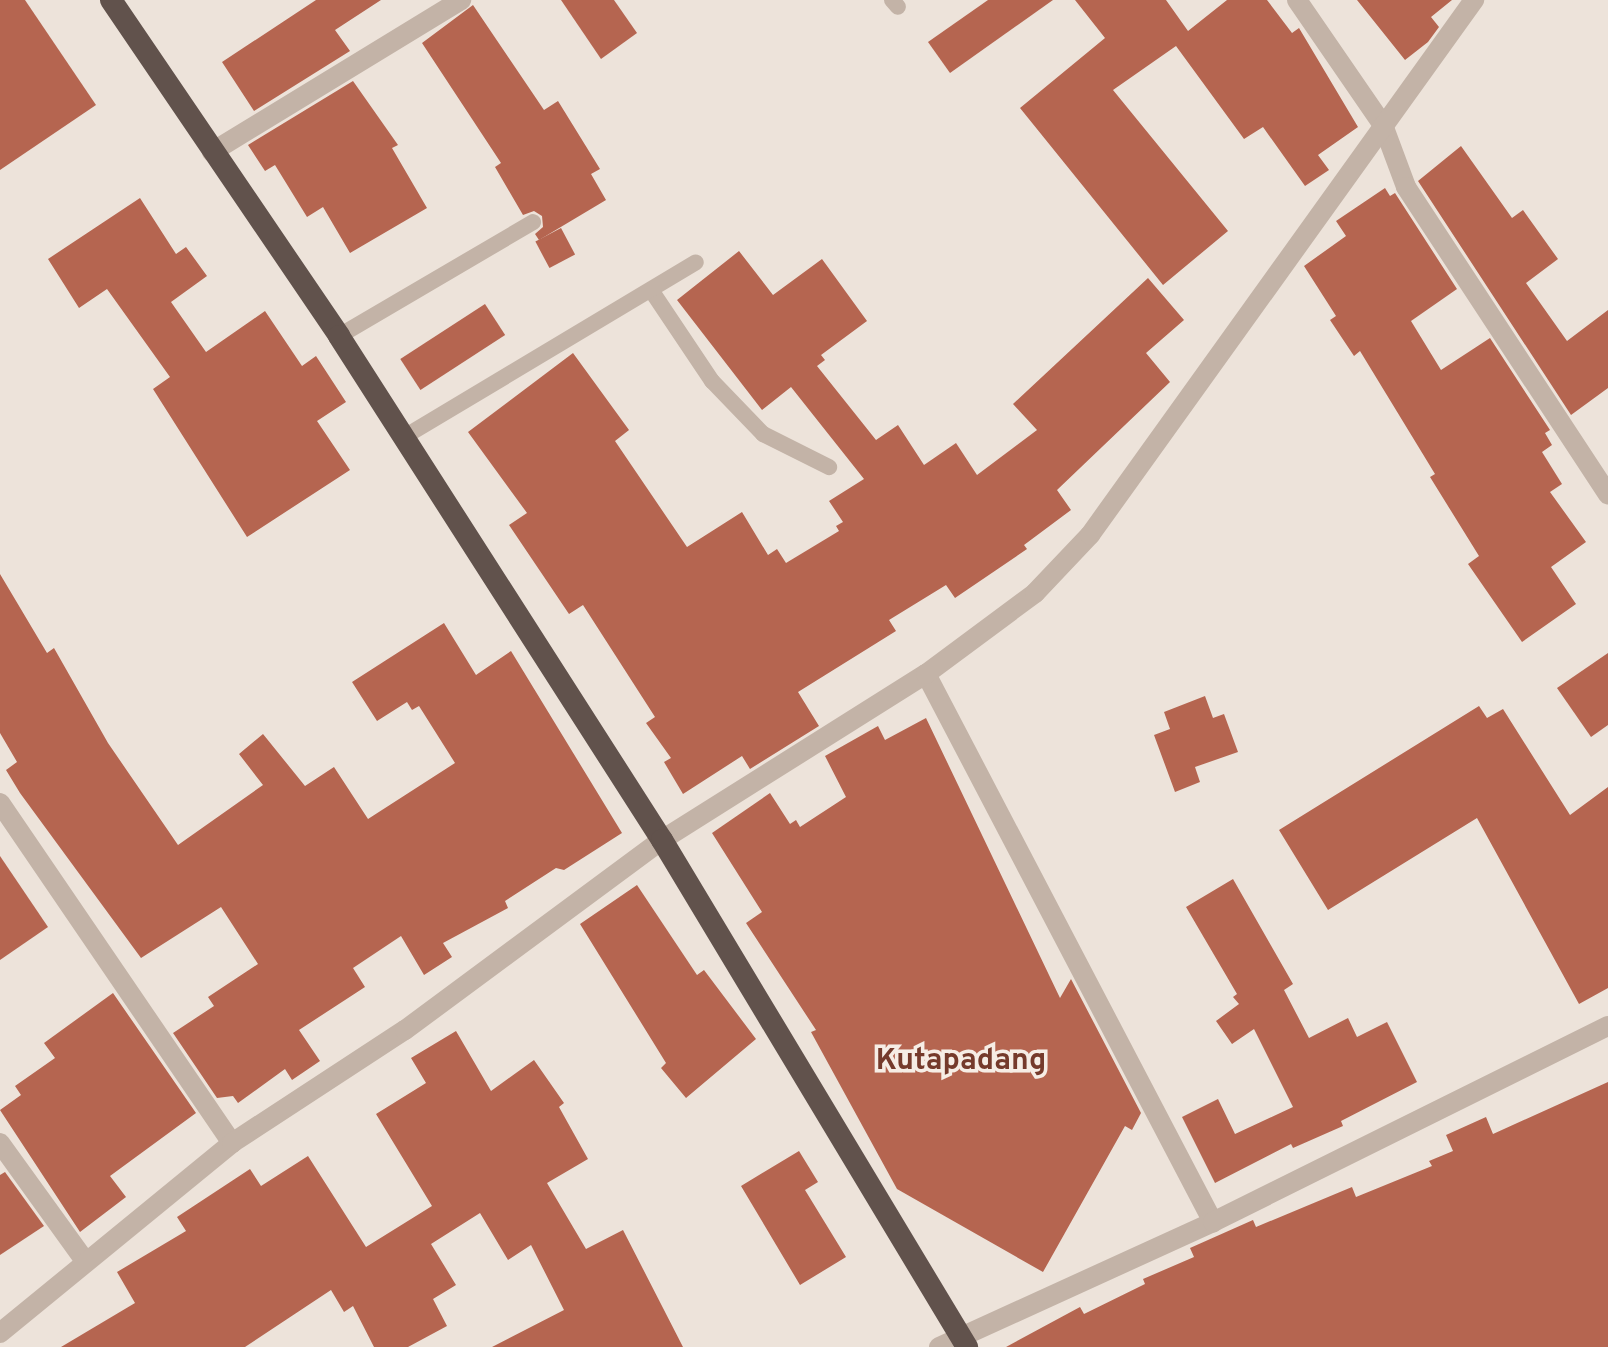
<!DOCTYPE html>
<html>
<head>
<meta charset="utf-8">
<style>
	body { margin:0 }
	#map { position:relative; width:1608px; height:1347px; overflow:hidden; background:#ede3da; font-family:Overpass,sans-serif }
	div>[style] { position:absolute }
	.building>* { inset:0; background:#b56550; transform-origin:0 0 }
	.service>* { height:16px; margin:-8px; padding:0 8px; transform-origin:8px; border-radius:8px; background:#c3b3a7 }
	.minor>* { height:20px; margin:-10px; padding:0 10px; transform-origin:10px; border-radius:10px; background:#c3b3a7 }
	.tertiary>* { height:20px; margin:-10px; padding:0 10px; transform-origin:10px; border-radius:10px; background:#c3b3a7 }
	.trunk>* { height:22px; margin:-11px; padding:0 11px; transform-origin:11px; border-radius:11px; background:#61524c }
	span { translate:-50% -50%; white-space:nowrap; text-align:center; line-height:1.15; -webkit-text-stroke:7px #f6ede5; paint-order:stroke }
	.quarter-label { font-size:30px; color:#753a2b; font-weight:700 }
</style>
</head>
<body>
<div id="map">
	<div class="building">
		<div style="clip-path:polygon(0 0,25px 0,96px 105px,0 170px)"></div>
		<div style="clip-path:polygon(316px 0,381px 0,335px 30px,350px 51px,254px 111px,222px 62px)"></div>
		<div style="clip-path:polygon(561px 0,614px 0,637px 33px,601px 59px)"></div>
		<div style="clip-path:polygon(988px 0,1053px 0,950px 73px,928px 42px)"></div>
		<div style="clip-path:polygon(1075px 0,1166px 0,1188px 31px,1227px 0,1267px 0,1292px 33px,1299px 28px,1358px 127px,1318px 155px,1329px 170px,1305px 186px,1263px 127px,1244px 139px,1176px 46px,1113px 90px,1228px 231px,1163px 285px,1020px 108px,1105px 38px)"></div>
		<div style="clip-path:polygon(1357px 0,1452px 0,1431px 17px,1439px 27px,1428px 42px,1405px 60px)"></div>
		<div style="clip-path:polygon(473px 5px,544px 110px,558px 101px,600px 169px,591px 174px,606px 200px,539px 240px,535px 234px,543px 227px,542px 216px,534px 211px,523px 215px,495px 167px,501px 163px,422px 43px)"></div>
		<div style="clip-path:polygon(353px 81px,398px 145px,392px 148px,427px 208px,350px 253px,323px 207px,307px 217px,275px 165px,265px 171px,248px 145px)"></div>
		<div style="clip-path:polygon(1461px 146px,1512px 218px,1523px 210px,1558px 259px,1526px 283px,1567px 341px,1608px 310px,1608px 388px,1571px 415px,1418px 181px)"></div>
		<div style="clip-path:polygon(1385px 188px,1390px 196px,1395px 193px,1457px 289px,1411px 321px,1441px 370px,1490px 338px,1550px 430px,1545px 433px,1552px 445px,1542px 452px,1562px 484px,1550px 492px,1586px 542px,1551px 567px,1576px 604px,1522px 642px,1468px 564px,1479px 556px,1430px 477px,1435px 474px,1360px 351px,1354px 356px,1330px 320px,1336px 316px,1304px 266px,1346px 236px,1336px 221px)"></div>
		<div style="clip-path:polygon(140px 198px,176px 254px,186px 247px,207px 276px,171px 302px,206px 352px,265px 311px,302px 366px,316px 356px,346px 402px,317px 421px,350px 470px,247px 537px,153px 389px,170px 377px,107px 289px,79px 308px,48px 259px)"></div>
		<div style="left:561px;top:228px;width:30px;height:29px;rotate:62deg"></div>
		<div style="clip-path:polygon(739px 251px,773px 295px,822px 259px,867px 321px,821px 355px,825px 360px,817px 366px,876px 440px,898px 425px,924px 465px,956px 443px,977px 475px,1037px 430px,1013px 404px,1148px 278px,1184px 320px,1146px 353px,1170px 382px,1057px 490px,1071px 510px,1024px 545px,1027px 549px,955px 598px,946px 585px,889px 620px,896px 631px,798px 692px,819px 726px,750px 769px,742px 756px,683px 794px,664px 762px,671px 758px,646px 723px,655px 717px,583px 605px,569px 614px,509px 525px,527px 513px,468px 432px,573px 353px,629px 430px,615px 441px,687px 547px,742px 512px,768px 555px,777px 549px,786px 563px,839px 531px,836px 526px,843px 522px,829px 501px,864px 479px,791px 387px,762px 410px,677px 300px)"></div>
		<div style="left:485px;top:304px;width:37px;height:101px;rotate:57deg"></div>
		<div style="clip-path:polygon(0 574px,47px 653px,54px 648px,108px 743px,178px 845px,263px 785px,239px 754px,263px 734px,305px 786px,334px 767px,368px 819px,455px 763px,419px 706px,412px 710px,407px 702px,377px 721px,352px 682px,444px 623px,476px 675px,511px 651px,622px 833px,564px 870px,556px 868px,505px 901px,508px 908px,443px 943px,452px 957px,424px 975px,401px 936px,353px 968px,365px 987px,299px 1030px,320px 1061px,292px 1080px,285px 1069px,238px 1103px,233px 1096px,217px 1098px,173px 1033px,214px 1006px,208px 997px,258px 964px,221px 907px,141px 958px,20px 793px,6px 770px,17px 762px,0 733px)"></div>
		<div style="clip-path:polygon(1608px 653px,1608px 725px,1591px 737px,1557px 688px)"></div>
		<div style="clip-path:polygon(1205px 696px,1213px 718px,1224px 714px,1238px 752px,1195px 767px,1200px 782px,1175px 792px,1154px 735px,1170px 729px,1164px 712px)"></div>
		<div style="clip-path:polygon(1479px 706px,1487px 718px,1503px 709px,1570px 815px,1608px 787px,1608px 988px,1579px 1004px,1477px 818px,1328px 910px,1279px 830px)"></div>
		<div style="clip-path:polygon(926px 718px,1060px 998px,1071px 979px,1141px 1113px,1132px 1130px,1125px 1126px,1043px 1272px,897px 1189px,811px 1032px,816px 1030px,746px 923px,762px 912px,712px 833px,770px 793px,790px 824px,796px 820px,800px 827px,846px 797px,825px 756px,878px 726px,885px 740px)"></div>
		<div style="clip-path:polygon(0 856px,48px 927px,0 960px)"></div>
		<div style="clip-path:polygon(1233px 879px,1293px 984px,1284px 990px,1309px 1038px,1348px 1018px,1357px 1037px,1387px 1022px,1417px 1082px,1341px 1121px,1343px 1126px,1293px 1148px,1291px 1144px,1215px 1183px,1182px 1117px,1218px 1099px,1235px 1134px,1293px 1107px,1254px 1029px,1232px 1044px,1216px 1021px,1239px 1004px,1233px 997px,1237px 994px,1186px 907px)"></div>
		<div style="clip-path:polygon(637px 885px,697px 975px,704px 970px,756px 1039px,686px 1098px,661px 1068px,666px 1063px,580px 924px)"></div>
		<div style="clip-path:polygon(113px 993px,196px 1113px,110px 1176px,126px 1197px,80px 1232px,0 1110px,21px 1095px,15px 1086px,55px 1058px,44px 1043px)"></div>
		<div style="clip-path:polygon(456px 1031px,491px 1091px,534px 1060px,564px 1103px,559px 1107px,588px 1159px,547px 1183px,586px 1249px,623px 1230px,683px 1347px,492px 1347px,564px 1310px,531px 1245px,508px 1260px,480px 1213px,431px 1244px,456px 1285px,433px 1299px,447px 1326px,408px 1347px,374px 1347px,353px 1306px,344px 1312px,331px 1290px,245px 1347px,61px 1347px,135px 1303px,117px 1272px,186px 1231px,177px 1217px,250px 1169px,261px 1186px,308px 1156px,366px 1247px,432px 1206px,376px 1114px,426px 1083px,411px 1058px)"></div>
		<div style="clip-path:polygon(1608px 1082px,1608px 1347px,1006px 1347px,1080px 1307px,1084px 1314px,1145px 1284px,1143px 1279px,1194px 1257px,1190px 1248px,1253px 1220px,1256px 1227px,1352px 1187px,1356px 1197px,1432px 1166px,1429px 1161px,1453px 1151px,1446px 1135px,1486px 1117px,1493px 1134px)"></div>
		<div style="clip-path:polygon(799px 1151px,818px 1182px,805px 1190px,846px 1257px,800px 1285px,741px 1186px)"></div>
		<div style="clip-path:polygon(5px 1172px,44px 1226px,0 1255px,0 1175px)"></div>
	</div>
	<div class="service">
		<div style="left:892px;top:0;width:9px;rotate:49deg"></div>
		<div style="left:651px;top:290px;width:110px;rotate:56.2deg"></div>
		<div style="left:712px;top:381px;width:74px;rotate:46.1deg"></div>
		<div style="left:763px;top:434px;width:74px;rotate:26.6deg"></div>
		<div style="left:339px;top:336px;width:225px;rotate:-30.4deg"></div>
		<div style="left:404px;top:437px;width:340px;rotate:-30.9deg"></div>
	</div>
	<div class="minor">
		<div style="left:1297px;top:0;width:152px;rotate:55.5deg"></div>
		<div style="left:1383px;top:125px;width:66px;rotate:69.6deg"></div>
		<div style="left:1406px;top:187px;width:368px;rotate:56.7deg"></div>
		<div style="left:212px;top:152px;width:292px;rotate:-31.4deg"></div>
		<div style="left:926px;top:674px;width:619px;rotate:62.36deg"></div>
		<div style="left:0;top:803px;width:412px;rotate:55.7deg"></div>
		<div style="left:0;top:1143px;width:145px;rotate:54.2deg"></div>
		<div style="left:0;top:1333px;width:300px;rotate:-39.3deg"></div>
		<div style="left:232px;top:1143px;width:207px;rotate:-33.2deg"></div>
		<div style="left:405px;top:1030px;width:320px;rotate:-36.5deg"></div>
		<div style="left:662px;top:840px;width:312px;rotate:-32.2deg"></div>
		<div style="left:926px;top:674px;width:136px;rotate:-36.6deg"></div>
		<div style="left:1035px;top:593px;width:80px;rotate:-46.5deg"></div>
		<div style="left:1090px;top:535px;width:659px;rotate:-54.33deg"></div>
	</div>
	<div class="tertiary">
		<div style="left:939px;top:1347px;width:301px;rotate:-24.5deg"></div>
		<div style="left:1213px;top:1222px;width:441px;rotate:-26.4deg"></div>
	</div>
	<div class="trunk">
		<div style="left:111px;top:0;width:406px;rotate:55.8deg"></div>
		<div style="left:339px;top:336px;width:599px;rotate:57.35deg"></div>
		<div style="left:662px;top:840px;width:592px;rotate:58.97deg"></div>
	</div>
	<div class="quarter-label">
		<span style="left:961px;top:1062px">Kutapadang</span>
	</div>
</div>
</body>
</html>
